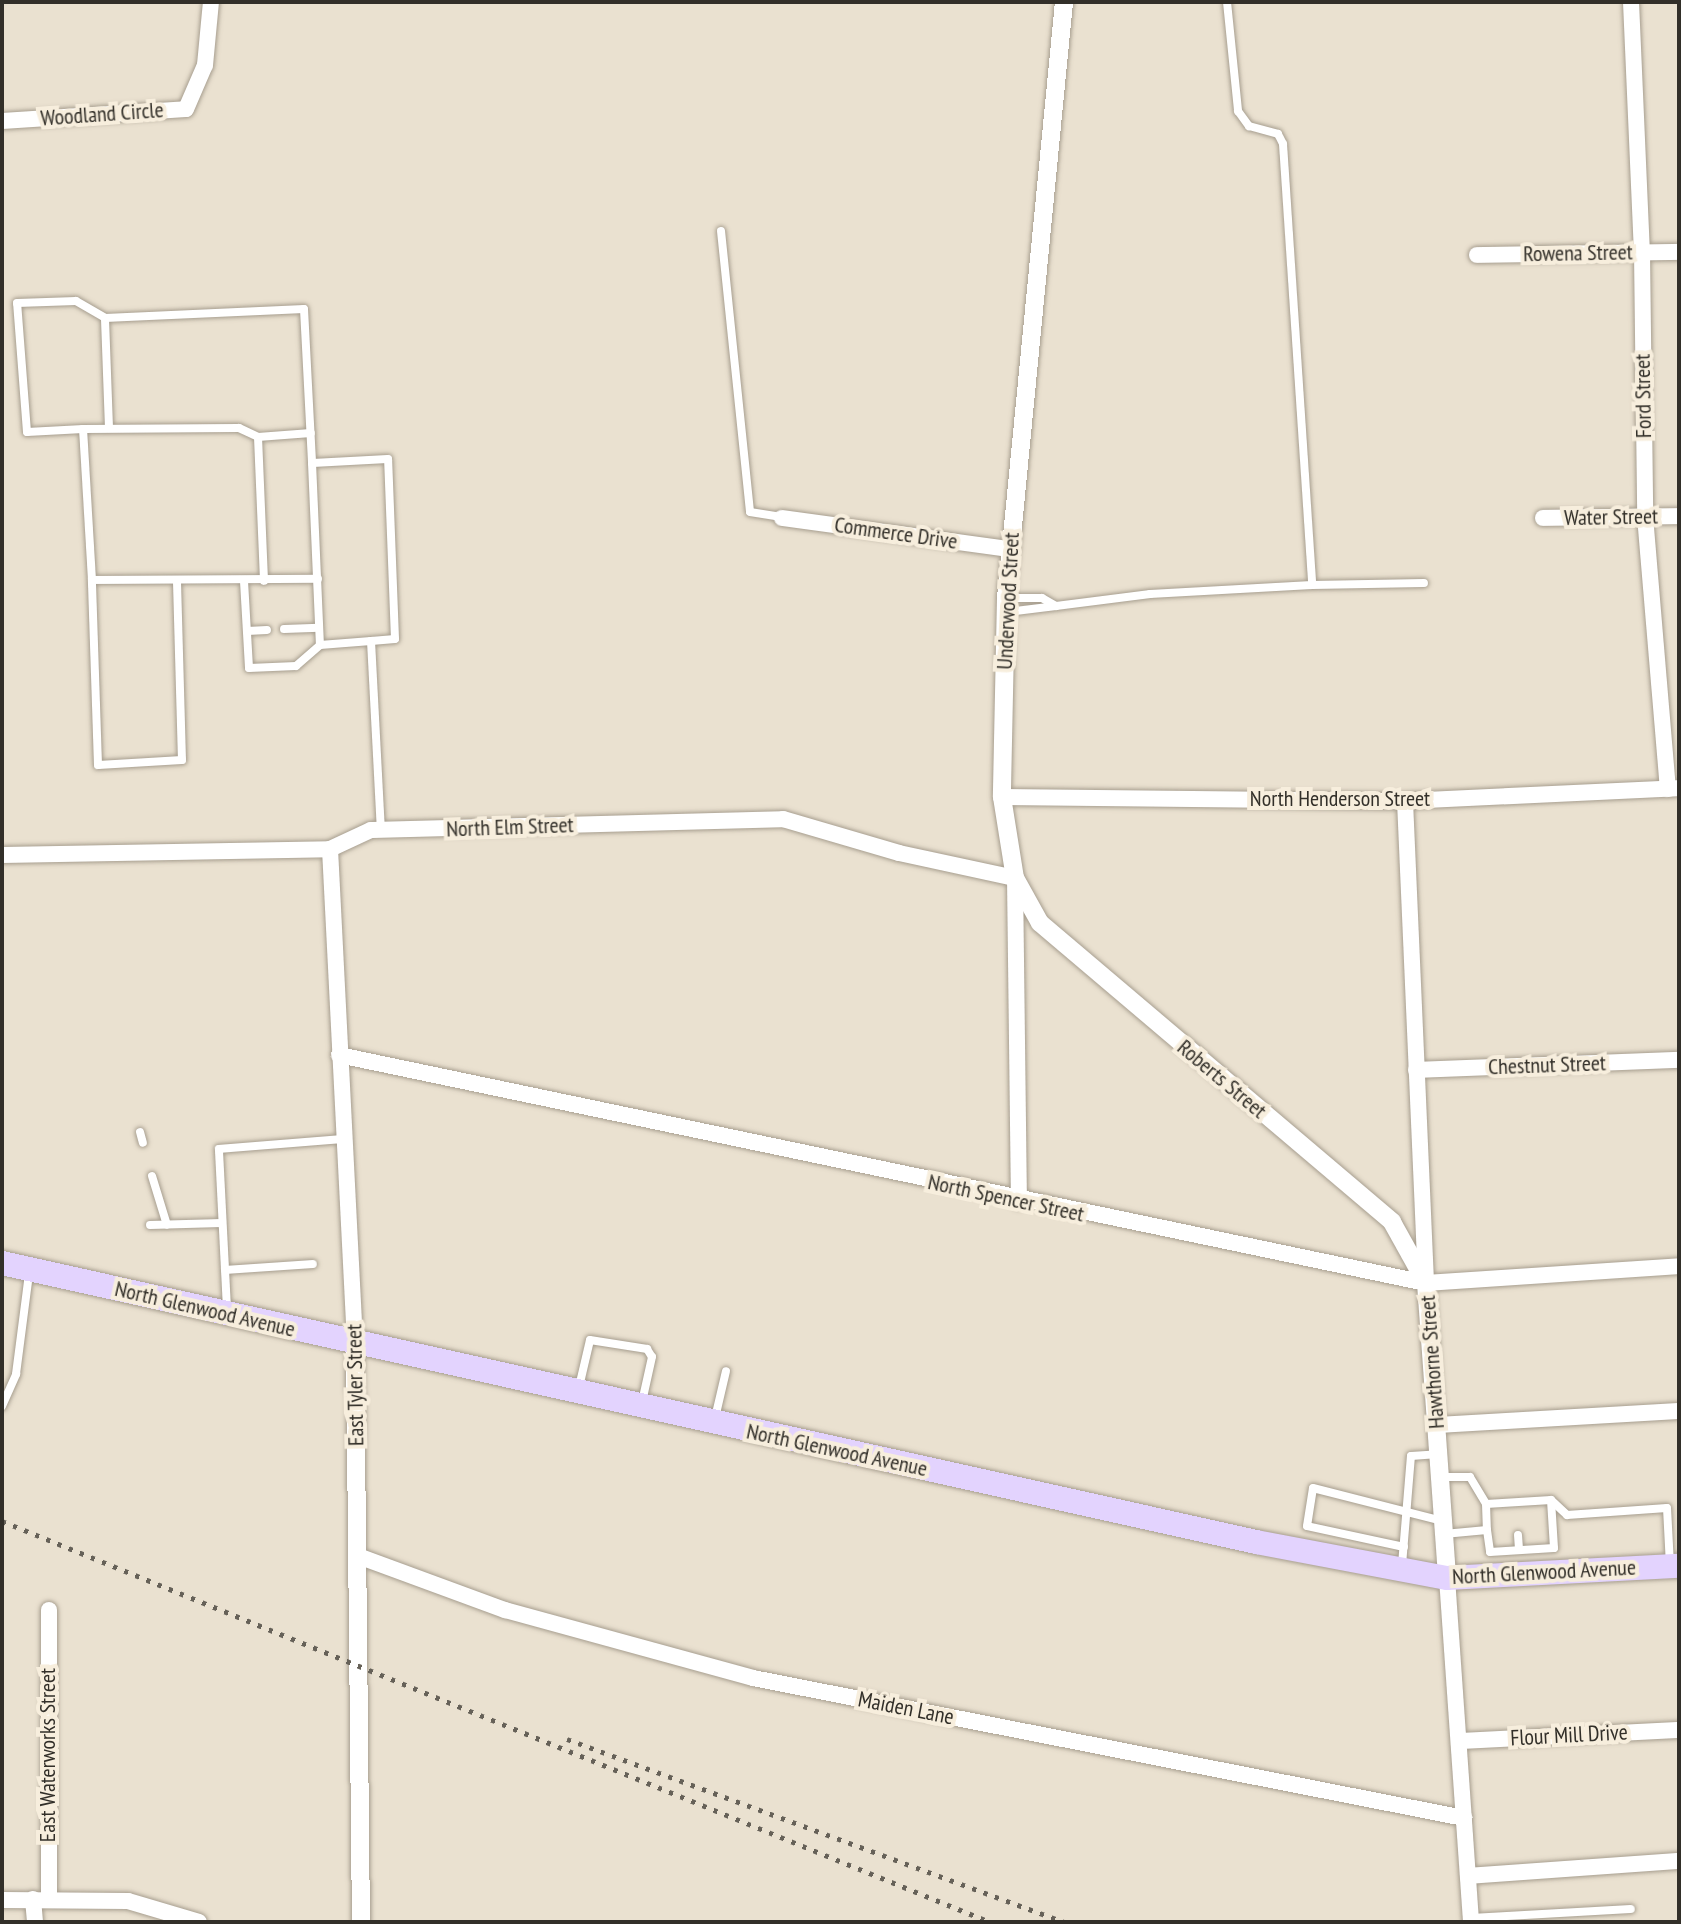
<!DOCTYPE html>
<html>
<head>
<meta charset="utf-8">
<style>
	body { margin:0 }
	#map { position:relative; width:1681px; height:1924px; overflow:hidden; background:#eae1d0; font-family:"PT Sans Narrow",sans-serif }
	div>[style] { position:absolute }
	.roads { filter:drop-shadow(0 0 2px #a79e8f) drop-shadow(0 0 2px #a79e8f) }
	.service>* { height:8px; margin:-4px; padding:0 4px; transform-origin:4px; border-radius:4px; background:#fff }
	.minor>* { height:16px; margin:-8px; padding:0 8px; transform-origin:8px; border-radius:8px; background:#fff }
	.tertiary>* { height:18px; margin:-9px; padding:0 9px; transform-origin:9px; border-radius:9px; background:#fff }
	.primary>* { height:24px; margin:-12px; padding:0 12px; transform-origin:12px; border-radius:12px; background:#e3d3fe }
	.rail>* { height:5px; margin-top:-2.5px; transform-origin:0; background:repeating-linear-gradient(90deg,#666158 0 4px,transparent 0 12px) }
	span { translate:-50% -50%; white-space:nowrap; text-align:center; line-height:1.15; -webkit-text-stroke:8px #f7eedd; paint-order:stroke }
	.street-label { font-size:22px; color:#322f29 }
	.frame { position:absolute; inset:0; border:4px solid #322f29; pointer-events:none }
</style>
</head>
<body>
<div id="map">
	<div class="roads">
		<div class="service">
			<div style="left:1227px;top:2px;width:110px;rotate:84.2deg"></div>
			<div style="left:1238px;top:111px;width:19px;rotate:54deg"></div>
			<div style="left:1249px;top:126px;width:30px;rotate:15deg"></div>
			<div style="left:1278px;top:134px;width:11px;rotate:63deg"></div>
			<div style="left:1283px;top:144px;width:442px;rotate:86.2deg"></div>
			<div style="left:1312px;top:585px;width:112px;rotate:-1deg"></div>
			<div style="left:721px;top:231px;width:282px;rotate:84.1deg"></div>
			<div style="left:750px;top:512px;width:32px;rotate:9deg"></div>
			<div style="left:109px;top:428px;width:110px;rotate:-92.1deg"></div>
			<div style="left:105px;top:318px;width:199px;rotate:-2.6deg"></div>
			<div style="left:304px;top:309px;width:154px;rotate:87deg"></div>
			<div style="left:83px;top:429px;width:56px;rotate:176.9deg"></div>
			<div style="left:27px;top:432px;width:129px;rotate:-94.4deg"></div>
			<div style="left:17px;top:303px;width:59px;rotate:-1.9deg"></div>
			<div style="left:76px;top:301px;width:34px;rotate:30deg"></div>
			<div style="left:258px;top:437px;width:53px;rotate:-4.3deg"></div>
			<div style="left:92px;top:580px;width:151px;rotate:-93.4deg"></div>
			<div style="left:83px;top:429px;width:156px;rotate:-0.4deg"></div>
			<div style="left:239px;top:428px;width:21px;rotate:25deg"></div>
			<div style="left:258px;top:437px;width:144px;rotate:87.6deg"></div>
			<div style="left:244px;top:581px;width:87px;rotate:86.7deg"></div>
			<div style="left:249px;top:668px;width:47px;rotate:-2.4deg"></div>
			<div style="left:296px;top:666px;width:32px;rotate:-41deg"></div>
			<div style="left:177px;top:582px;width:178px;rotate:88.4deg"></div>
			<div style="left:182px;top:760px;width:84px;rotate:176.6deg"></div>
			<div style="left:98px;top:765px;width:185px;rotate:-91.9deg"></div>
			<div style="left:92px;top:580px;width:226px;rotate:-0.3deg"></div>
			<div style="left:1006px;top:598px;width:36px"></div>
			<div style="left:1042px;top:598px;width:16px;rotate:30deg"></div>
			<div style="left:1056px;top:606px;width:49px;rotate:173deg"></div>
			<div style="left:1056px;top:606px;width:95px;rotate:-7.3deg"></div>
			<div style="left:1150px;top:594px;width:162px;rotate:-3.2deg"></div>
			<div style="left:284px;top:629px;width:35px;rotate:-2deg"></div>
			<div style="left:247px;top:631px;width:20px;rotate:-3deg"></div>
			<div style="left:371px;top:641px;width:24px;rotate:-5deg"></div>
			<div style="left:395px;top:639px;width:180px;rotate:-92.2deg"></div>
			<div style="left:388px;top:459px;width:76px;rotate:177deg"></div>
			<div style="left:312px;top:463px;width:182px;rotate:87.5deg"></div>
			<div style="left:320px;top:645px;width:51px;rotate:-4.5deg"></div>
			<div style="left:371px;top:641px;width:188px;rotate:87deg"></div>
			<div style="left:140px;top:1132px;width:11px;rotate:75deg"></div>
			<div style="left:152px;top:1176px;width:51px;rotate:73deg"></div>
			<div style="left:150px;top:1225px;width:72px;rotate:-1.6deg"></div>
			<div style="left:225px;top:1270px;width:88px;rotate:-3.9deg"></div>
			<div style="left:227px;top:1309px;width:160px;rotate:-92.9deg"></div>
			<div style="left:219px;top:1149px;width:123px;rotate:-4.6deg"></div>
			<div style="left:579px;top:1387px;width:48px;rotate:-76.8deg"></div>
			<div style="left:590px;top:1340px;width:58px;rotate:9deg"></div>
			<div style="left:647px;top:1349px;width:9px;rotate:58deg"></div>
			<div style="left:652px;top:1357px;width:46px;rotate:102.5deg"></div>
			<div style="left:2px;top:1406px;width:35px;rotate:-66deg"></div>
			<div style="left:16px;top:1374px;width:101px;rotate:-82.6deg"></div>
			<div style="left:715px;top:1418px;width:48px;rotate:-76.8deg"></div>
			<div style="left:1441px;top:1477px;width:29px"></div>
			<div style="left:1470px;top:1477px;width:31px;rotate:59deg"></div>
			<div style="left:1551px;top:1500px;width:22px;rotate:43deg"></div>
			<div style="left:1567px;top:1515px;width:100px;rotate:-4deg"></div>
			<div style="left:1667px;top:1508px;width:57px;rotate:87deg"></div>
			<div style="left:1444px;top:1534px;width:43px;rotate:-5.3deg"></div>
			<div style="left:1487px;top:1530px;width:22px;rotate:82deg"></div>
			<div style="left:1490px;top:1552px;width:64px;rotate:-3.6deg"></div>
			<div style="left:1554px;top:1548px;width:48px;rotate:-93.6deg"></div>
			<div style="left:1551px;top:1500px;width:65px;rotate:176.5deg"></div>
			<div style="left:1486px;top:1504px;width:26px;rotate:88deg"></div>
			<div style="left:1518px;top:1535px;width:15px;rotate:86deg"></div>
			<div style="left:1404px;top:1547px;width:99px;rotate:-167.8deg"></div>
			<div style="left:1307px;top:1526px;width:38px;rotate:-81deg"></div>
			<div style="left:1313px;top:1488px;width:133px;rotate:14.3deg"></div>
			<div style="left:1402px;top:1565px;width:109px;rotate:-85.3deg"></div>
			<div style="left:1411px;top:1456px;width:27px;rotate:-4deg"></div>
			<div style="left:1471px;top:1918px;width:160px;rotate:-3.2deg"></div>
		</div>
		<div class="minor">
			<div style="left:1631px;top:2px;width:250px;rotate:87.5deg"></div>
			<div style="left:1642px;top:252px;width:264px;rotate:89.3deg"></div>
			<div style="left:1645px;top:516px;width:274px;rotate:85.2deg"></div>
			<div style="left:2px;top:121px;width:184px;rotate:-3.7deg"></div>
			<div style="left:186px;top:109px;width:48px;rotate:-66.6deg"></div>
			<div style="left:205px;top:65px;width:63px;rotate:-84.6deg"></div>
			<div style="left:1477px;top:255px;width:202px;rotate:-0.9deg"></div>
			<div style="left:782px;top:518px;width:229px;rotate:7.8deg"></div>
			<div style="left:1543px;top:518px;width:136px;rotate:-0.8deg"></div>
			<div style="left:1002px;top:797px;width:403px;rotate:0.6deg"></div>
			<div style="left:1405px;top:801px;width:272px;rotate:-2.7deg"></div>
			<div style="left:1405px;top:801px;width:482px;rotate:87.5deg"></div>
			<div style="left:330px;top:849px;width:496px;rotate:87.1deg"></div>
			<div style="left:2px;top:855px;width:328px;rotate:-1deg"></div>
			<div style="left:330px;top:849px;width:45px;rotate:-24.9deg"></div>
			<div style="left:371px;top:830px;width:412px;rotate:-1.5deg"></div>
			<div style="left:783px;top:819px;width:121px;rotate:16.3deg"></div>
			<div style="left:899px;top:853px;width:119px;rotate:12.2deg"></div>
			<div style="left:1015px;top:878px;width:323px;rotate:89.3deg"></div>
			<div style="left:339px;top:1055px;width:1111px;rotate:11.85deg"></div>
			<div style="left:1426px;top:1283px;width:254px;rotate:-3.8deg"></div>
			<div style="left:1416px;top:1070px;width:263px;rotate:-2.2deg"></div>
			<div style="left:1437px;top:1425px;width:242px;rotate:-3.3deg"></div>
			<div style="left:358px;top:1556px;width:157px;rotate:20.2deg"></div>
			<div style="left:505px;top:1610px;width:257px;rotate:15.3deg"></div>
			<div style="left:753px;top:1678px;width:725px;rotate:11.14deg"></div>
			<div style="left:1447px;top:1578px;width:345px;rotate:86deg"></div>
			<div style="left:1459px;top:1741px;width:220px;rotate:-2.9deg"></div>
			<div style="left:1468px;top:1876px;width:212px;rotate:-4.1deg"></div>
			<div style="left:33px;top:1899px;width:23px;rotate:85deg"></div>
			<div style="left:2px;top:1900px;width:126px;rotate:0.5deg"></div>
			<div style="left:128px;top:1901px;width:74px;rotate:16.5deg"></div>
			<div style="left:49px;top:1900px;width:290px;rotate:-90deg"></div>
		</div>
		<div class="tertiary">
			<div style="left:1064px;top:2px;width:599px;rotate:95.56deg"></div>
			<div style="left:1006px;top:598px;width:199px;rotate:91.2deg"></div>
			<div style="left:1002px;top:797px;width:82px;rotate:80.9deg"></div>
			<div style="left:1015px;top:878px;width:51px;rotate:60.9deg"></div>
			<div style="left:1040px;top:923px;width:462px;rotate:40.3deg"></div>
			<div style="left:1392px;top:1222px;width:70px;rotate:60.9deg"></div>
			<div style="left:1426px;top:1283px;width:296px;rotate:85.9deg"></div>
			<div style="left:355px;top:1344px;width:578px;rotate:89.41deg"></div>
		</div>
		<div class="primary">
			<div style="left:2px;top:1263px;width:1285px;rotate:12.54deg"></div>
			<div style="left:1256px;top:1542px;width:194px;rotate:10.7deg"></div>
			<div style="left:1447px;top:1578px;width:232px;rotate:-3deg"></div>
		</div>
	</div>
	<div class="rail">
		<div style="left:2px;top:1521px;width:1066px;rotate:22.09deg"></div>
		<div style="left:567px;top:1739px;width:530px;rotate:20.21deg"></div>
	</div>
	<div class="street-label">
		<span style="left:102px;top:114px;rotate:-4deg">Woodland Circle</span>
		<span style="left:1578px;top:253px;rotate:-1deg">Rowena Street</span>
		<span style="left:1643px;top:396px;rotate:-91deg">Ford Street</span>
		<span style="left:1611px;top:517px;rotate:-1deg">Water Street</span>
		<span style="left:896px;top:533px;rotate:8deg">Commerce Drive</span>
		<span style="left:1008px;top:601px;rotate:-87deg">Underwood Street</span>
		<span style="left:1340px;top:799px">North Henderson Street</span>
		<span style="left:510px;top:827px;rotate:-2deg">North Elm Street</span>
		<span style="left:1547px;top:1065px;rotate:-2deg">Chestnut Street</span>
		<span style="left:1222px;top:1079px;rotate:40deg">Roberts Street</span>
		<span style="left:1006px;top:1198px;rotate:12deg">North Spencer Street</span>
		<span style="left:205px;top:1309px;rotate:13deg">North Glenwood Avenue</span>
		<span style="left:1432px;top:1362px;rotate:-94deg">Hawthorne Street</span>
		<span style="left:355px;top:1385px;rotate:-91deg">East Tyler Street</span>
		<span style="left:837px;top:1450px;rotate:12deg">North Glenwood Avenue</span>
		<span style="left:1544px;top:1572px;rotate:-3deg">North Glenwood Avenue</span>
		<span style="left:906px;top:1708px;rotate:11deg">Maiden Lane</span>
		<span style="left:1569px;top:1735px;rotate:-3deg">Flour Mill Drive</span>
		<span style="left:48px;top:1755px;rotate:-90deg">East Waterworks Street</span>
	</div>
	<div class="frame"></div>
</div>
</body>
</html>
